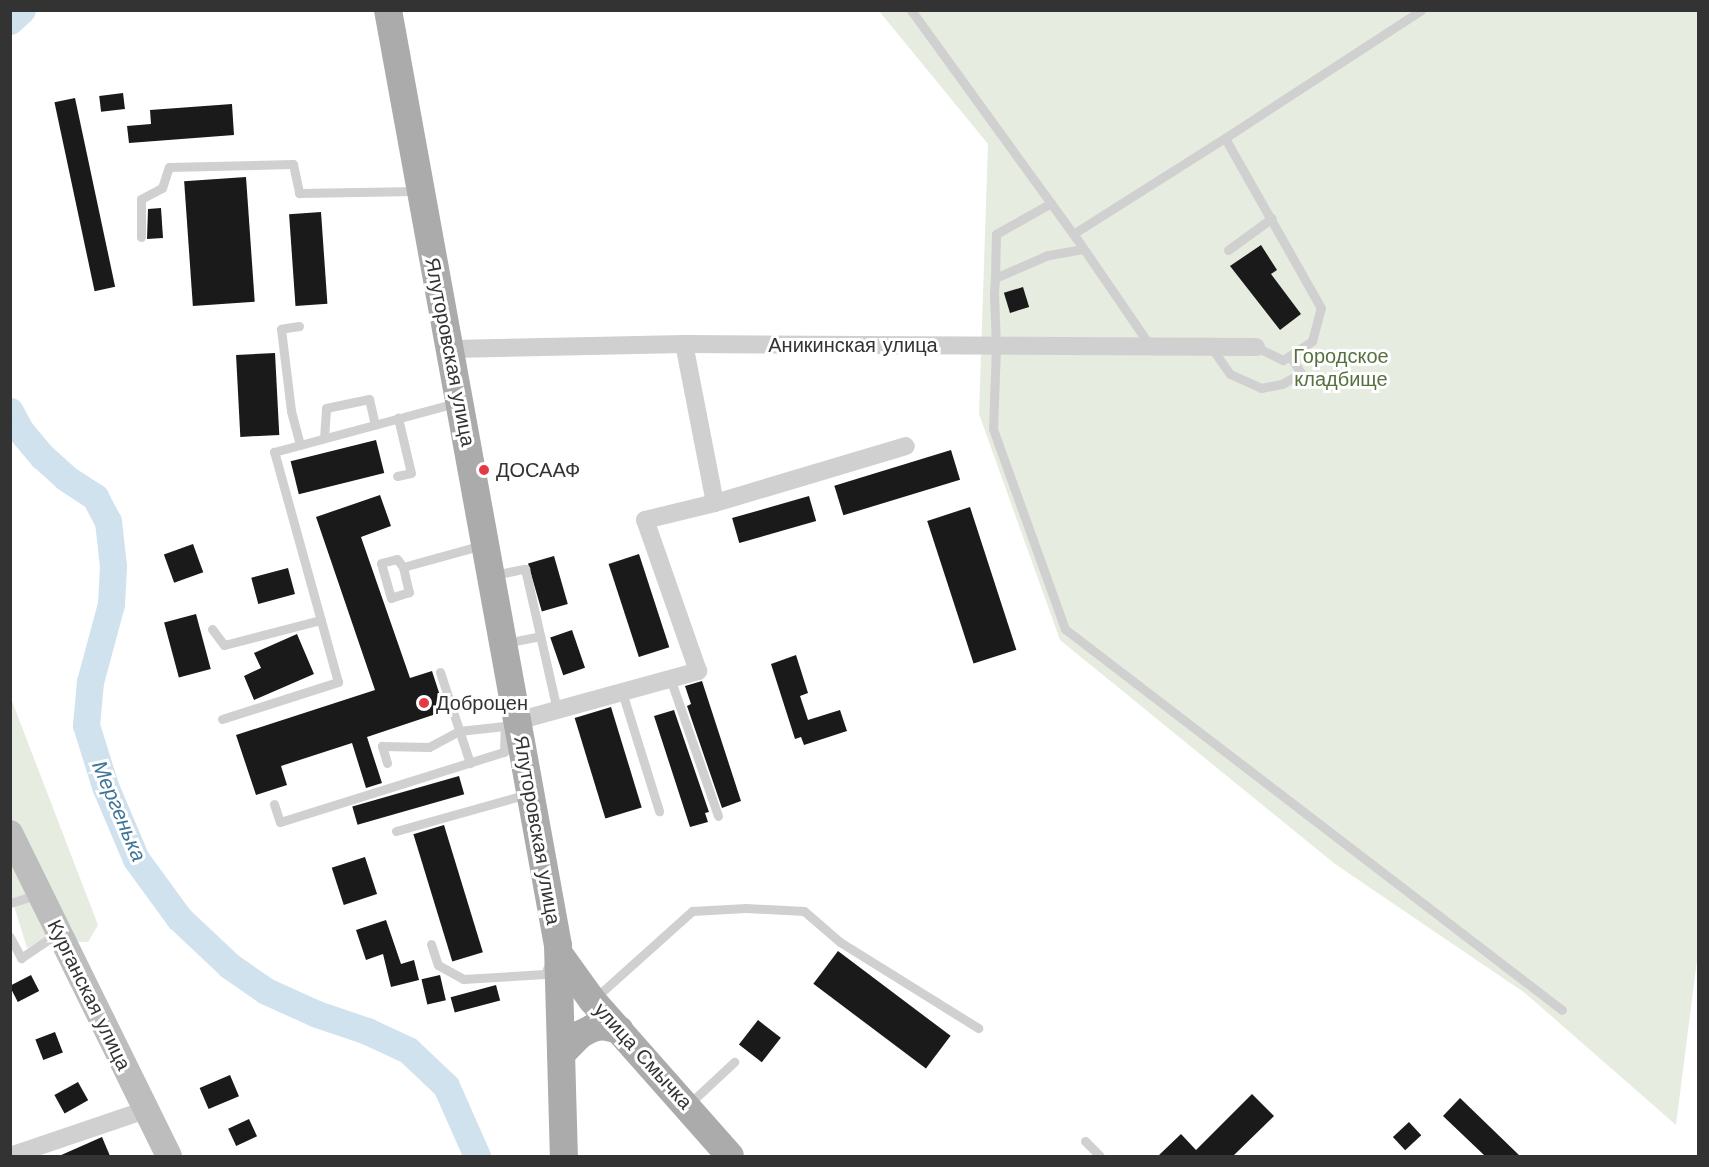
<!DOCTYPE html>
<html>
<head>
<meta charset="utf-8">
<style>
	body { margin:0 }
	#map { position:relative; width:1709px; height:1167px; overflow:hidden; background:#fff; font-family:"Work Sans",sans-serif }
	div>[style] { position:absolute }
	.green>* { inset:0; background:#e6ecdf }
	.river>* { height:27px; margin:-13.5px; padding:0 13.5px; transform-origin:13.5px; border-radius:13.5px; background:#cfe2ee }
	.building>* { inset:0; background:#1a1a1a; transform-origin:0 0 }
	.lane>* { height:9px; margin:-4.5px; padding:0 4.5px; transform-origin:4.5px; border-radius:4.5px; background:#d0d0d0 }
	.street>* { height:18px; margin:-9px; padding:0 9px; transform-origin:9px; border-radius:9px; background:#d0d0d0 }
	.secondary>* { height:26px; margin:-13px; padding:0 13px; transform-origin:13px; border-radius:13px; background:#bdbdbd }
	.primary>* { height:28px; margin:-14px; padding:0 14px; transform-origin:14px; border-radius:14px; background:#ababab }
	.dots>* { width:16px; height:16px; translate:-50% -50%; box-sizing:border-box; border:3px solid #fff; border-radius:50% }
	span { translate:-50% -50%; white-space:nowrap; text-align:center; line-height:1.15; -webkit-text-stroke:6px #fff; paint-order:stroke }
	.street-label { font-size:20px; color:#333 }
	.park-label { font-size:20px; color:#56703f }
	.poi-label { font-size:20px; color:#333 }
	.left { translate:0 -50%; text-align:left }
	.water-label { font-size:21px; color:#3f7597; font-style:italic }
	.frame { position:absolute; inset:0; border:12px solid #333; pointer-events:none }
</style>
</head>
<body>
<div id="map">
	<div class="green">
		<div style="clip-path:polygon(879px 11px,1698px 11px,1698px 952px,1676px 1125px,1525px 993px,1335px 864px,1060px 640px,979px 414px,988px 144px)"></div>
		<div style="clip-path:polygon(10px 696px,98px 925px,88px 942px,57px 941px,27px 948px,11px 896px)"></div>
	</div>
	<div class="river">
		<div style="left:10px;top:21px;width:16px;rotate:-43deg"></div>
		<div style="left:10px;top:411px;width:21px;rotate:62deg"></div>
		<div style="left:20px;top:430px;width:35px;rotate:50deg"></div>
		<div style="left:43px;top:457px;width:31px;rotate:42deg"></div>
		<div style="left:66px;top:478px;width:35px;rotate:33deg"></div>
		<div style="left:95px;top:497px;width:27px;rotate:62deg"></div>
		<div style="left:108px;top:521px;width:45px;rotate:83.7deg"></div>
		<div style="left:113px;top:566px;width:38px;rotate:93deg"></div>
		<div style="left:111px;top:604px;width:81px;rotate:105.1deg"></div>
		<div style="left:90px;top:682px;width:43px;rotate:95.3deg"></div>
		<div style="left:86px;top:725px;width:64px;rotate:72.7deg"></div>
		<div style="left:105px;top:786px;width:79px;rotate:67deg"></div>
		<div style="left:136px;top:859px;width:73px;rotate:53.9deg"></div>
		<div style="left:179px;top:918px;width:70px;rotate:43.3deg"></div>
		<div style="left:230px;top:966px;width:44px;rotate:34.8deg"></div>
		<div style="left:266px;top:991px;width:56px;rotate:24.3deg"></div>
		<div style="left:317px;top:1014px;width:53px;rotate:18.8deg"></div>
		<div style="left:367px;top:1031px;width:45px;rotate:24.9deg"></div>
		<div style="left:408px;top:1050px;width:52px;rotate:43.5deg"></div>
		<div style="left:446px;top:1086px;width:77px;rotate:66.1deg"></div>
	</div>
	<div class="building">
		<div style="left:123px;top:93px;width:16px;height:24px;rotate:83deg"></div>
		<div style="left:75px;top:98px;width:193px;height:21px;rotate:78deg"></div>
		<div style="clip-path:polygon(232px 104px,234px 135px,129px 143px,127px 126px,151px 124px,150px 110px)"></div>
		<div style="left:246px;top:177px;width:125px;height:62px;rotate:86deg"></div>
		<div style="clip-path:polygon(161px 208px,163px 238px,147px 239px,148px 209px)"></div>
		<div style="left:321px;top:212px;width:92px;height:32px;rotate:86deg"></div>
		<div style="clip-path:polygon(1261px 245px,1277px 270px,1271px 274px,1301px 314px,1280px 330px,1230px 266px)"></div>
		<div style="left:1023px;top:287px;width:21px;height:20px;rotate:73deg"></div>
		<div style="left:275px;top:353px;width:82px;height:39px;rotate:87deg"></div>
		<div style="left:376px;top:440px;width:34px;height:88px;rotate:76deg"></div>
		<div style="left:951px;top:450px;width:31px;height:122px;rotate:73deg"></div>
		<div style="clip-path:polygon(380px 495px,391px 526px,361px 537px,410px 678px,432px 671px,445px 711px,367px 737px,382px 783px,366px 788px,352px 743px,281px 766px,287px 785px,256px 795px,236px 735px,375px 690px,316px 517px)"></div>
		<div style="left:809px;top:496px;width:26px;height:80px;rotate:74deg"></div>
		<div style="left:970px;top:507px;width:150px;height:45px;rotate:72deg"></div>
		<div style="left:193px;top:544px;width:30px;height:31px;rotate:70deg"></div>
		<div style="left:639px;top:554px;width:98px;height:32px;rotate:72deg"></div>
		<div style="left:554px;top:556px;width:50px;height:27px;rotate:74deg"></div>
		<div style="left:288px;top:568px;width:27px;height:38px;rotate:75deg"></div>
		<div style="left:196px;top:614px;width:57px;height:33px;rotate:75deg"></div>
		<div style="left:572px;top:630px;width:40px;height:23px;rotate:71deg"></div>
		<div style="clip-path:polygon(297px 634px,314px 674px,254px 700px,244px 676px,261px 668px,254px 653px)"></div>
		<div style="clip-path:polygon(796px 655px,808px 693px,800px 696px,808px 720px,840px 710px,847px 731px,804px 745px,801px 737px,795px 739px,771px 664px)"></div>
		<div style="clip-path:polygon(702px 681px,741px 801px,722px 808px,687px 706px,691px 704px,685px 686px)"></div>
		<div style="left:611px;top:707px;width:105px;height:38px;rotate:73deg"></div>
		<div style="clip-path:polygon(674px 710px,709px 812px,705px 813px,708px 822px,690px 827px,654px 716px)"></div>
		<div style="left:459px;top:776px;width:19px;height:111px;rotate:74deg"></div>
		<div style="left:444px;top:825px;width:133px;height:32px;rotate:73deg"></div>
		<div style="left:365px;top:857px;width:39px;height:35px;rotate:72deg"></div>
		<div style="clip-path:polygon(386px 920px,401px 964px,414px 960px,419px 980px,391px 987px,383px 954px,366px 960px,356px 930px)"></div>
		<div style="left:838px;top:951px;width:141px;height:41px;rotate:37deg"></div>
		<div style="left:31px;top:975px;width:18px;height:24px;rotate:63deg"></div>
		<div style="left:440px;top:975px;width:26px;height:19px;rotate:77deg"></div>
		<div style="left:496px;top:985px;width:16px;height:47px;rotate:75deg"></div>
		<div style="left:758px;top:1020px;width:29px;height:31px;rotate:38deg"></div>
		<div style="left:55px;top:1032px;width:22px;height:21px;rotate:69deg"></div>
		<div style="left:230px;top:1075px;width:23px;height:33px;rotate:67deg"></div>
		<div style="left:78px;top:1082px;width:21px;height:27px;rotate:61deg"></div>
		<div style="clip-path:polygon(1252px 1094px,1274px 1116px,1233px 1156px,1158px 1156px,1181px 1134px,1196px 1150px)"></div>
		<div style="clip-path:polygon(1460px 1098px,1520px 1156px,1485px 1156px,1443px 1116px)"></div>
		<div style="left:249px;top:1119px;width:19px;height:23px;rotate:65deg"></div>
		<div style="left:1409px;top:1122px;width:18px;height:22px;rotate:47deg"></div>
		<div style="clip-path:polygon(102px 1137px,110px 1156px,59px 1156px)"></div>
	</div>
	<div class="lane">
		<div style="left:911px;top:10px;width:283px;rotate:54.1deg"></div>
		<div style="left:1077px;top:239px;width:131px;rotate:55.6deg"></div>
		<div style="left:1073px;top:234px;width:180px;rotate:-32.3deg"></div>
		<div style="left:141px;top:237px;width:38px;rotate:-90deg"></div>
		<div style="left:141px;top:199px;width:24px;rotate:-28deg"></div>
		<div style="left:162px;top:188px;width:22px;rotate:-72deg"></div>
		<div style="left:169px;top:167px;width:124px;rotate:-1.4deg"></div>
		<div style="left:293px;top:164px;width:30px;rotate:78deg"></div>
		<div style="left:299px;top:193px;width:118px;rotate:-1deg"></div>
		<div style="left:1083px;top:249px;width:36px;rotate:170deg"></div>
		<div style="left:1048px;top:255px;width:58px;rotate:156.5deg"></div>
		<div style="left:995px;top:278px;width:16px;rotate:94deg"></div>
		<div style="left:994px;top:294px;width:53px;rotate:87.8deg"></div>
		<div style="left:996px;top:347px;width:82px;rotate:92.1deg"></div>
		<div style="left:993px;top:429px;width:213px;rotate:70.2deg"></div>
		<div style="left:1065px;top:629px;width:626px;rotate:37.47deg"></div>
		<div style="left:1228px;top:250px;width:54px;rotate:-36deg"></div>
		<div style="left:995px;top:278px;width:44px;rotate:-88.7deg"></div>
		<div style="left:996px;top:234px;width:63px;rotate:-29.4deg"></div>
		<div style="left:299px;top:326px;width:18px;rotate:171deg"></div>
		<div style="left:281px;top:329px;width:83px;rotate:83deg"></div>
		<div style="left:291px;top:411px;width:35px;rotate:75deg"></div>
		<div style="left:1211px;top:347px;width:33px;rotate:55deg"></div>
		<div style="left:1230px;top:374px;width:34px;rotate:24deg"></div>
		<div style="left:1261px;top:388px;width:21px;rotate:-11deg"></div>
		<div style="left:1282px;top:384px;width:22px;rotate:-30deg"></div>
		<div style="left:1301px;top:373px;width:20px;rotate:-123deg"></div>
		<div style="left:1256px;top:347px;width:30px;rotate:26deg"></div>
		<div style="left:1283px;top:360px;width:35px;rotate:-33deg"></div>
		<div style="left:1312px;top:341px;width:34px;rotate:-75deg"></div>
		<div style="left:1321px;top:308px;width:195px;rotate:-119.5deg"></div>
		<div style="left:1225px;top:138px;width:234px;rotate:-33.1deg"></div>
		<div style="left:324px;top:438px;width:30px;rotate:-86deg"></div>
		<div style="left:326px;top:408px;width:44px;rotate:-11.8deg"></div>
		<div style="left:369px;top:399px;width:26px;rotate:77deg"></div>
		<div style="left:397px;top:476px;width:14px;rotate:-12deg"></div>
		<div style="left:411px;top:473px;width:57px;rotate:-103.3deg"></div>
		<div style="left:403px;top:567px;width:26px;rotate:77deg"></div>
		<div style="left:409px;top:592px;width:19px;rotate:162deg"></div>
		<div style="left:391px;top:598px;width:36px;rotate:-106deg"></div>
		<div style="left:381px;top:563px;width:16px;rotate:-14deg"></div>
		<div style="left:397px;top:559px;width:10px;rotate:53deg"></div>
		<div style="left:403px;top:567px;width:83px;rotate:-15.4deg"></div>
		<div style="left:493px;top:575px;width:33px;rotate:-11deg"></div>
		<div style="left:525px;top:569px;width:145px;rotate:77.2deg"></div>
		<div style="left:212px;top:629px;width:20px;rotate:53deg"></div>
		<div style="left:224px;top:645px;width:100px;rotate:-14.5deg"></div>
		<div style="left:505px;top:643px;width:36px;rotate:-11deg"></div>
		<div style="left:440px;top:672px;width:96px;rotate:71.8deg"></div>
		<div style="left:670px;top:678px;width:146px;rotate:70.8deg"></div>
		<div style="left:622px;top:692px;width:125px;rotate:72.7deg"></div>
		<div style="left:222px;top:719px;width:122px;rotate:-17.7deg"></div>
		<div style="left:338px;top:682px;width:239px;rotate:-105.5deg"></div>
		<div style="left:274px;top:452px;width:188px;rotate:-15.1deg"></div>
		<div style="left:387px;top:763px;width:18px;rotate:-106deg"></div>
		<div style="left:382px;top:746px;width:47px;rotate:1.2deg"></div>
		<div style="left:429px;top:747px;width:34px;rotate:-28deg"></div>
		<div style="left:459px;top:731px;width:46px;rotate:-6.2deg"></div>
		<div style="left:274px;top:804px;width:19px;rotate:72deg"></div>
		<div style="left:280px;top:822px;width:235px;rotate:-17.4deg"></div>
		<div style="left:504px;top:752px;width:26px;rotate:-88deg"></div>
		<div style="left:505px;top:726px;width:4px;rotate:-27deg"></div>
		<div style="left:396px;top:831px;width:137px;rotate:-15.7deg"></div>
		<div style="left:10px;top:903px;width:31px;rotate:-17deg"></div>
		<div style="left:10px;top:937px;width:24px;rotate:62deg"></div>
		<div style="left:21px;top:958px;width:45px;rotate:-34deg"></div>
		<div style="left:431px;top:944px;width:22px;rotate:72deg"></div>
		<div style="left:438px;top:965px;width:29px;rotate:29deg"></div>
		<div style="left:463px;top:979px;width:82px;rotate:-3.5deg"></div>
		<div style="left:545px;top:974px;width:11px;rotate:-68deg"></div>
		<div style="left:594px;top:999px;width:132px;rotate:-41.9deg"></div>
		<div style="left:692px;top:911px;width:54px;rotate:-3.2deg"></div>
		<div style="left:746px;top:908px;width:58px;rotate:3deg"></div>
		<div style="left:804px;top:911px;width:48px;rotate:40.7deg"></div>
		<div style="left:840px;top:942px;width:163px;rotate:31.9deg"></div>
		<div style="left:689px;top:1104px;width:62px;rotate:-43deg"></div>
		<div style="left:1085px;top:1141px;width:21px;rotate:45deg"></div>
	</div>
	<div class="street">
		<div style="left:451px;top:349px;width:233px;rotate:-1.2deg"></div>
		<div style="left:684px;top:344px;width:572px;rotate:0.3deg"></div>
		<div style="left:715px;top:503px;width:199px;rotate:-16.6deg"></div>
		<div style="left:517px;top:721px;width:188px;rotate:-15.4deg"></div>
		<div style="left:698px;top:671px;width:160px;rotate:-109.3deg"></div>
		<div style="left:645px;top:520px;width:72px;rotate:-13.7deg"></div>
		<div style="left:715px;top:503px;width:162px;rotate:-101deg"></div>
		<div style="left:10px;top:1156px;width:143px;rotate:-18.8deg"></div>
	</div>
	<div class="secondary">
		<div style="left:10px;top:833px;width:360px;rotate:63.8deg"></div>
	</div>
	<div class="primary">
		<div style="left:388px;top:10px;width:950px;rotate:79.7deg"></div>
		<div style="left:558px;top:945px;width:211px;rotate:88.4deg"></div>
		<div style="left:559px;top:954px;width:57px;rotate:54.3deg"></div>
		<div style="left:592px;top:1000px;width:208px;rotate:48.5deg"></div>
		<div style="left:561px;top:1054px;width:28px;rotate:-45deg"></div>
		<div style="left:581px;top:1034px;width:13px;rotate:-27deg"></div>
		<div style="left:593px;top:1028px;width:10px;rotate:-11deg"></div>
		<div style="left:603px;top:1026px;width:17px;rotate:13deg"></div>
	</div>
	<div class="dots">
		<div style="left:484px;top:470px;background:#e63946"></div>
		<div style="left:424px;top:703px;background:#e63946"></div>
	</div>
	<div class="street-label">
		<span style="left:853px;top:345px">Аникинская улица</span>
		<span style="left:450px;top:352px;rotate:79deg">Ялуторовская улица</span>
		<span style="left:537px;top:830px;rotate:80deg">Ялуторовская улица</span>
		<span style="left:89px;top:995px;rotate:64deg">Курганская улица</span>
		<span style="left:643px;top:1056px;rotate:48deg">улица Смычка</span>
	</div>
	<div class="park-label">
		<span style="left:1341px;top:368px">Городское<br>кладбище</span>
	</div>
	<div class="poi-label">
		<span class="left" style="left:496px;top:470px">ДОСААФ</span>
		<span class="left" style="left:436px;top:703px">Доброцен</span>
	</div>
	<div class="water-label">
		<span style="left:119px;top:811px;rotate:67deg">Мергенька</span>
	</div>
	<div class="frame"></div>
</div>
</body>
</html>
